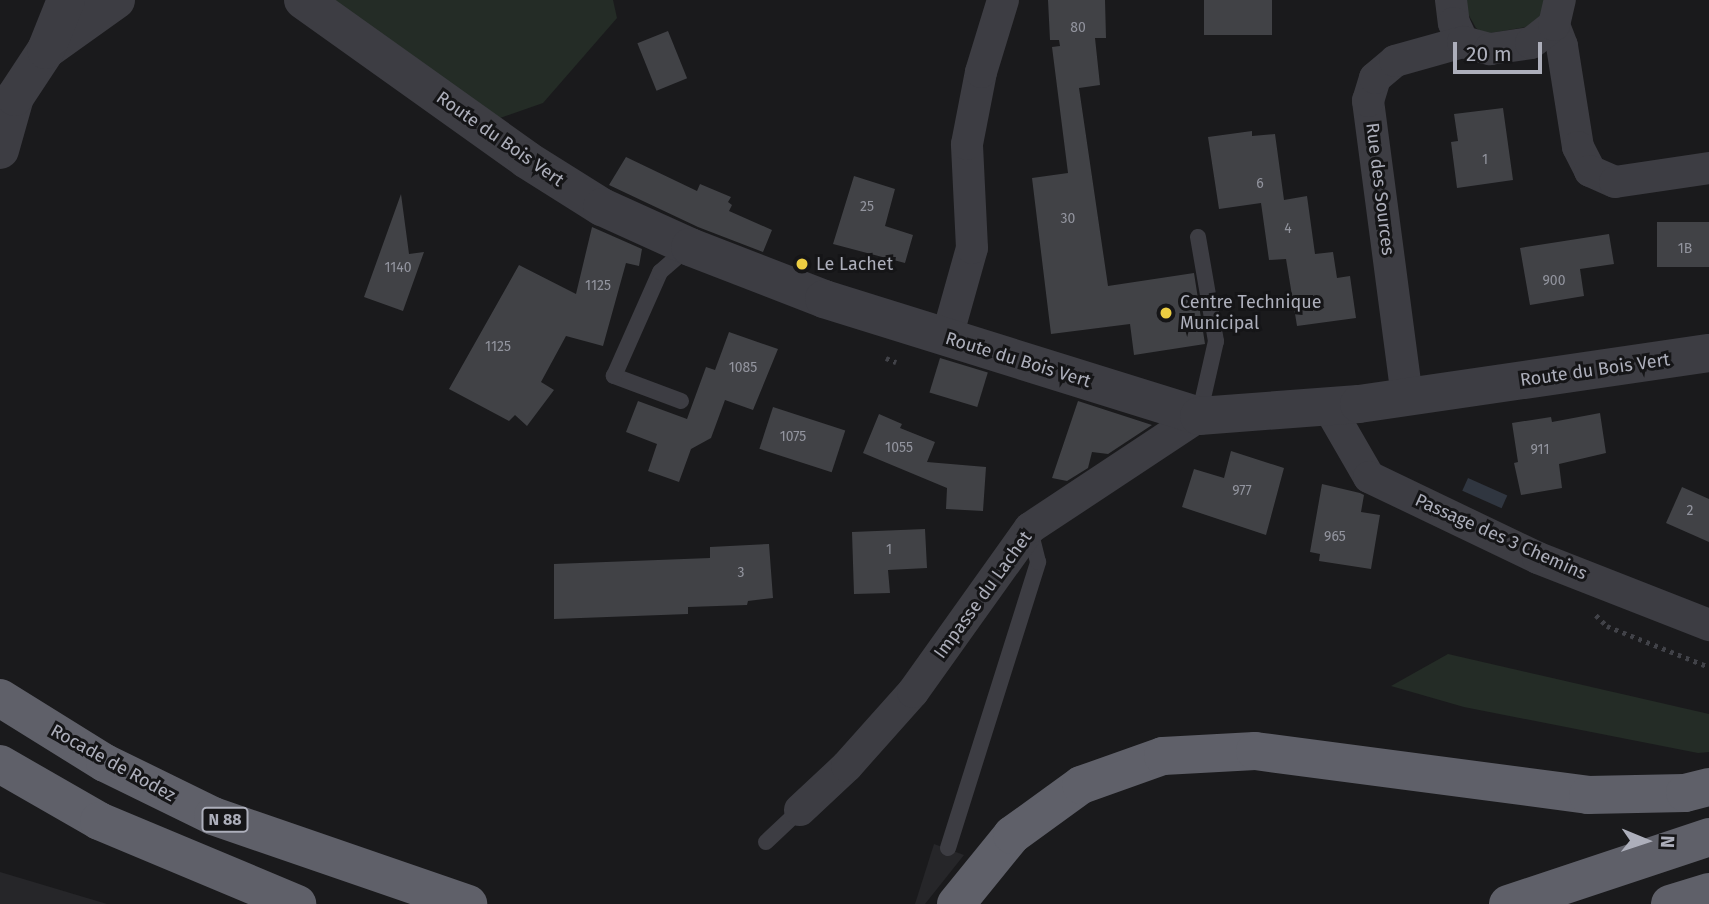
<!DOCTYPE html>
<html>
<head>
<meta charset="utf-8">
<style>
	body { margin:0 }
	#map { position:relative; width:1709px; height:904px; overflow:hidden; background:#1a1a1c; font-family:"Fira Sans",sans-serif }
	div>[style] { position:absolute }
	.built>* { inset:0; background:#262629 }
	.green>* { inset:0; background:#242c26 }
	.water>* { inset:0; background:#303640; transform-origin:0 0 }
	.building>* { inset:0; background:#414246; transform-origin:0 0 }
	.path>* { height:4.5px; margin-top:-2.25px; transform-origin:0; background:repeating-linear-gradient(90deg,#414248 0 3.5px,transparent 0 8.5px) }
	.service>* { height:16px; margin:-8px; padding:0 8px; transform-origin:8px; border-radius:8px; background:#3d3d43 }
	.minor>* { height:32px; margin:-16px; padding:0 16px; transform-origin:16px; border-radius:16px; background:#3d3d43 }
	.tertiary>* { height:38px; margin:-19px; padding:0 19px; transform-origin:19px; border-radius:19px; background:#3d3d43 }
	.trunk>* { height:38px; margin:-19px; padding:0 19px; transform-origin:19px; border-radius:19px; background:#5f6069 }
	.dots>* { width:19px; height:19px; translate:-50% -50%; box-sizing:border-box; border:4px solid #151517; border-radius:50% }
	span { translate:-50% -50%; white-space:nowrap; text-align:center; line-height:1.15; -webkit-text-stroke:6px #151517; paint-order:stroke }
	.number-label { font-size:14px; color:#92949e }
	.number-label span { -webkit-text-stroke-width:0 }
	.shield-label span { padding:2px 5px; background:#151517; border:2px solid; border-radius:5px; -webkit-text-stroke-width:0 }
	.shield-label { font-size:16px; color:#adafbb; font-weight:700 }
	.street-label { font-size:18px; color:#adafbb }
	.poi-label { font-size:18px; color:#adafbb }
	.left { translate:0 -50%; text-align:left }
	.north { position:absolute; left:1611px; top:806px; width:70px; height:70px; -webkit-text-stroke:5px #151517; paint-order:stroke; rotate:92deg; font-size:19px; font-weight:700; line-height:28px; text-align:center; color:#adafbb }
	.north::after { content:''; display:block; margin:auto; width:24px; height:32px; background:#adafbb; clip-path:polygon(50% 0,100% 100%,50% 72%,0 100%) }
	.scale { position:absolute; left:1453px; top:42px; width:89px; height:32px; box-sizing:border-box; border:4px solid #adafbb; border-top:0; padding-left:9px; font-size:21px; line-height:24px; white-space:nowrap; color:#adafbb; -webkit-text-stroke:5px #151517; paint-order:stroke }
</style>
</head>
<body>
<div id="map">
	<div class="built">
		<div style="clip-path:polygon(934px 844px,964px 855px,925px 904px,915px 904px)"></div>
		<div style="clip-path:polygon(0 872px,107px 904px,0 904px)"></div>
	</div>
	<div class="green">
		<div style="clip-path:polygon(325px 0,613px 0,617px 18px,543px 103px,500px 118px)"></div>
		<div style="clip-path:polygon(1465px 0,1545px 0,1540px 16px,1532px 26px,1485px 34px,1476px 28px,1467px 12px)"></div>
		<div style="clip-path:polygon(1448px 654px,1709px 714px,1709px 752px,1698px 753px,1464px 707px,1391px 686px)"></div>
	</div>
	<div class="water">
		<div style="left:1468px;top:478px;width:43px;height:14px;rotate:24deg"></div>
	</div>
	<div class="building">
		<div style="clip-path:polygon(1048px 0,1105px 0,1106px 38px,1095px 38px,1100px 85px,1079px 88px,1108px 286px,1194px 273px,1205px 344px,1134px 355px,1130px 324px,1051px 334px,1032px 178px,1068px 173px,1052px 47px,1060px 46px,1059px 40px,1050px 40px)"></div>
		<div style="left:1204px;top:0;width:68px;height:35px"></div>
		<div style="left:668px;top:31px;width:51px;height:33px;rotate:68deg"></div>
		<div style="clip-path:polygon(1503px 108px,1513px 180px,1457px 188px,1451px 142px,1458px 141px,1454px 114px)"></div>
		<div style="clip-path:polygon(1252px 131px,1252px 136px,1275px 134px,1284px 200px,1307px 196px,1315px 254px,1333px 252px,1337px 278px,1350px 276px,1356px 318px,1297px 326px,1286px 259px,1269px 260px,1261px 203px,1219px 209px,1208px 137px)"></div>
		<div style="clip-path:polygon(626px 157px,697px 191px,700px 184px,731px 197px,728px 202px,732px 205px,729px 211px,772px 230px,763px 252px,698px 227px,609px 185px)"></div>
		<div style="clip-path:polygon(854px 176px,895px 189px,885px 226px,913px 235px,905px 263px,833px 244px)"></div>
		<div style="clip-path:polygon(401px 194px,409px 254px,424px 252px,403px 311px,364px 297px)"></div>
		<div style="left:1709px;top:222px;width:45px;height:52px;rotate:90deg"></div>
		<div style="clip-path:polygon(592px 227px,642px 249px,639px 266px,626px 263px,603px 346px,566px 336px,541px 382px,554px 390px,527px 426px,515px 415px,509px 421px,449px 389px,519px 265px,576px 294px)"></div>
		<div style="clip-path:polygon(1609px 234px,1614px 264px,1580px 269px,1584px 296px,1530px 305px,1520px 248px)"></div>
		<div style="clip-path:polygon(729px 332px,778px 349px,753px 410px,725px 400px,711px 438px,691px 449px,679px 482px,648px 471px,657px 444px,626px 432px,638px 401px,687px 419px,706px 367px,715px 370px)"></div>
		<div style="left:940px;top:358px;width:50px;height:36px;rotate:17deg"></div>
		<div style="clip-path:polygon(1078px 401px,1152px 425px,1108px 454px,1092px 452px,1088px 468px,1067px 481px,1052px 478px)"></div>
		<div style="left:773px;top:407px;width:76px;height:44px;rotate:18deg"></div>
		<div style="clip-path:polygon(1600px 413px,1606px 453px,1559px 464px,1562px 488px,1521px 495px,1514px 463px,1518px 462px,1512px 423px,1551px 417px,1552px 422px)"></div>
		<div style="clip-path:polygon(879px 414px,902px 424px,900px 428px,935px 442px,927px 462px,986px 467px,983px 511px,946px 509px,947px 488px,863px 453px)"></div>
		<div style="clip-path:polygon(1231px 451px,1284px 468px,1266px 535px,1182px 507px,1194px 469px,1224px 478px)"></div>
		<div style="clip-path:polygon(1322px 484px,1360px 493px,1364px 495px,1361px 512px,1380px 515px,1371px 569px,1319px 561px,1320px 554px,1310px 552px)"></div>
		<div style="clip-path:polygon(1682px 487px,1709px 499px,1709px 542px,1666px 523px)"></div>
		<div style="clip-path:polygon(925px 529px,927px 568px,888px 570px,890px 593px,854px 594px,852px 532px)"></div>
		<div style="clip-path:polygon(769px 544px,773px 598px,748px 601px,747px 605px,688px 607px,688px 614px,554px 619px,554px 564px,710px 558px,710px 547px)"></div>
	</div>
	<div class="path">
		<div style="left:886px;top:358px;width:11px;rotate:22deg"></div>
		<div style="left:1596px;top:615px;width:16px;rotate:45deg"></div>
		<div style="left:1607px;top:626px;width:110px;rotate:21.9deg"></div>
	</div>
	<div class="service">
		<div style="left:1198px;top:237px;width:106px;rotate:80.2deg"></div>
		<div style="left:1216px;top:341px;width:77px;rotate:102.8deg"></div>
		<div style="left:681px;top:401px;width:72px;rotate:-159.5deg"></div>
		<div style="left:614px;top:376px;width:114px;rotate:-66.1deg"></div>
		<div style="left:660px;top:272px;width:37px;rotate:-41deg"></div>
		<div style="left:766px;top:842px;width:47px;rotate:-43.3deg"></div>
		<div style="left:948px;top:848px;width:300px;rotate:-72.5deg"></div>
		<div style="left:1038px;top:562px;width:34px;rotate:-104deg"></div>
	</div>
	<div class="minor">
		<div style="left:1451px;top:0;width:23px;rotate:83deg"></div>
		<div style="left:1454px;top:23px;width:21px;rotate:65deg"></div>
		<div style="left:1554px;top:25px;width:22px;rotate:69deg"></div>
		<div style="left:1562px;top:46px;width:102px;rotate:81deg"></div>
		<div style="left:1578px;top:147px;width:27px;rotate:63deg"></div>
		<div style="left:1590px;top:171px;width:27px;rotate:24deg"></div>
		<div style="left:1615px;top:182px;width:95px;rotate:-8.5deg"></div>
		<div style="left:947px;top:337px;width:92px;rotate:-74.3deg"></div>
		<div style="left:972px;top:248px;width:104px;rotate:-92.8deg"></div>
		<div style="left:967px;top:144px;width:73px;rotate:-79deg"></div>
		<div style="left:981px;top:72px;width:75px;rotate:-73deg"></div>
		<div style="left:1407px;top:397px;width:299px;rotate:-97.5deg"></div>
		<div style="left:1368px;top:101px;width:24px;rotate:-73deg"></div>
		<div style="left:1375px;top:78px;width:26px;rotate:-40deg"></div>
		<div style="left:1395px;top:61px;width:71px;rotate:-15.6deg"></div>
		<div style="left:1463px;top:42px;width:28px;rotate:15deg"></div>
		<div style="left:1490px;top:49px;width:41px;rotate:-8.3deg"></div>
		<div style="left:1531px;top:43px;width:29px;rotate:-38deg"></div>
		<div style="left:1554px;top:25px;width:26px;rotate:-77deg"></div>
		<div style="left:1328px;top:406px;width:82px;rotate:60deg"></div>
		<div style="left:1369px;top:477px;width:187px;rotate:25.6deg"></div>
		<div style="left:1538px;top:558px;width:184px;rotate:21.4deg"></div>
		<div style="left:800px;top:810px;width:64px;rotate:-43.1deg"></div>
		<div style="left:847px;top:766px;width:99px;rotate:-48.3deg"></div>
		<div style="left:913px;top:692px;width:201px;rotate:-54.5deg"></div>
		<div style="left:1030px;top:528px;width:203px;rotate:-33.5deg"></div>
	</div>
	<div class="tertiary">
		<div style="left:303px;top:0;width:275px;rotate:35.5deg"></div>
		<div style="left:527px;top:160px;width:89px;rotate:32.1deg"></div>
		<div style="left:602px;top:207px;width:97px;rotate:24.4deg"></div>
		<div style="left:690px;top:247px;width:144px;rotate:21.2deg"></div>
		<div style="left:824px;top:299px;width:393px;rotate:17.3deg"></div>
		<div style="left:1199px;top:416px;width:160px;rotate:-4.3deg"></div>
		<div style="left:1359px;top:404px;width:354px;rotate:-8.3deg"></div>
		<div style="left:46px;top:50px;width:86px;rotate:-35.5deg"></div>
		<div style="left:0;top:150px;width:55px;rotate:-74.2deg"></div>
		<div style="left:15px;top:97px;width:56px;rotate:-56.6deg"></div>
		<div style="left:46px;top:50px;width:54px;rotate:-68.2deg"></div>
	</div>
	<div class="trunk">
		<div style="left:0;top:698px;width:123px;rotate:31.8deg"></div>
		<div style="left:105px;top:763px;width:120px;rotate:26.1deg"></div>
		<div style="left:213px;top:816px;width:270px;rotate:19deg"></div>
		<div style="left:0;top:764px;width:114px;rotate:29.9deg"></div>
		<div style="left:99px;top:821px;width:215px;rotate:22.7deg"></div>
		<div style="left:956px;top:904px;width:89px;rotate:-50.9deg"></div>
		<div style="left:1012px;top:835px;width:85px;rotate:-35.9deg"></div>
		<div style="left:1081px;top:785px;width:87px;rotate:-19.5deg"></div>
		<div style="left:1163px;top:756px;width:92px;rotate:-3.1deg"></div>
		<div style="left:1255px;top:751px;width:336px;rotate:7.5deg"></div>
		<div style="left:1588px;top:795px;width:97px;rotate:-1.2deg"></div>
		<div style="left:1685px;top:793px;width:25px;rotate:-14deg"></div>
		<div style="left:1508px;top:904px;width:212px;rotate:-18.4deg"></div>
		<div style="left:1670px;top:904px;width:41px;rotate:-17.1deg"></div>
	</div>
	<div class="dots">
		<div style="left:802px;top:264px;background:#eccd42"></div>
		<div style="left:1166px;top:313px;background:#eccd42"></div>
	</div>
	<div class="number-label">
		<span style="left:1078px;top:28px">80</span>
		<span style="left:1485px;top:160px">1</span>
		<span style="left:1260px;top:184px">6</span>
		<span style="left:867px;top:207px">25</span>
		<span style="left:1068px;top:219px">30</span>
		<span style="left:1288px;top:229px">4</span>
		<span style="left:1685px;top:249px">1B</span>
		<span style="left:398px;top:268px">1140</span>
		<span style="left:1554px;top:281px">900</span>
		<span style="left:598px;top:286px">1125</span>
		<span style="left:498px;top:347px">1125</span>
		<span style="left:743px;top:368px">1085</span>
		<span style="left:793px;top:437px">1075</span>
		<span style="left:899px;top:448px">1055</span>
		<span style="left:1540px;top:450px">911</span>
		<span style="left:1242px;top:491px">977</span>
		<span style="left:1690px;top:511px">2</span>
		<span style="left:1335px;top:537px">965</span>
		<span style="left:889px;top:550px">1</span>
		<span style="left:741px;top:573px">3</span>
	</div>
	<div class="shield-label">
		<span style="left:225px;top:820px">N 88</span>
	</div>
	<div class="street-label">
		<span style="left:500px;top:139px;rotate:35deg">Route du Bois Vert</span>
		<span style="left:1380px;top:189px;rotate:83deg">Rue des Sources</span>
		<span style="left:1018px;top:360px;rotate:17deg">Route du Bois Vert</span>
		<span style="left:1595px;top:370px;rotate:-8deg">Route du Bois Vert</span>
		<span style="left:1501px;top:537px;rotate:24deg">Passage des 3 Chemins</span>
		<span style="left:983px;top:595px;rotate:-54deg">Impasse du Lachet</span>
		<span style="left:113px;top:763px;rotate:29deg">Rocade de Rodez</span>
	</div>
	<div class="poi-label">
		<span class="left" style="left:816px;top:264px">Le Lachet</span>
		<span class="left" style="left:1180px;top:313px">Centre Technique<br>Municipal</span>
	</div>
	<div class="north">N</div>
	<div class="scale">20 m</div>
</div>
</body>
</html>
